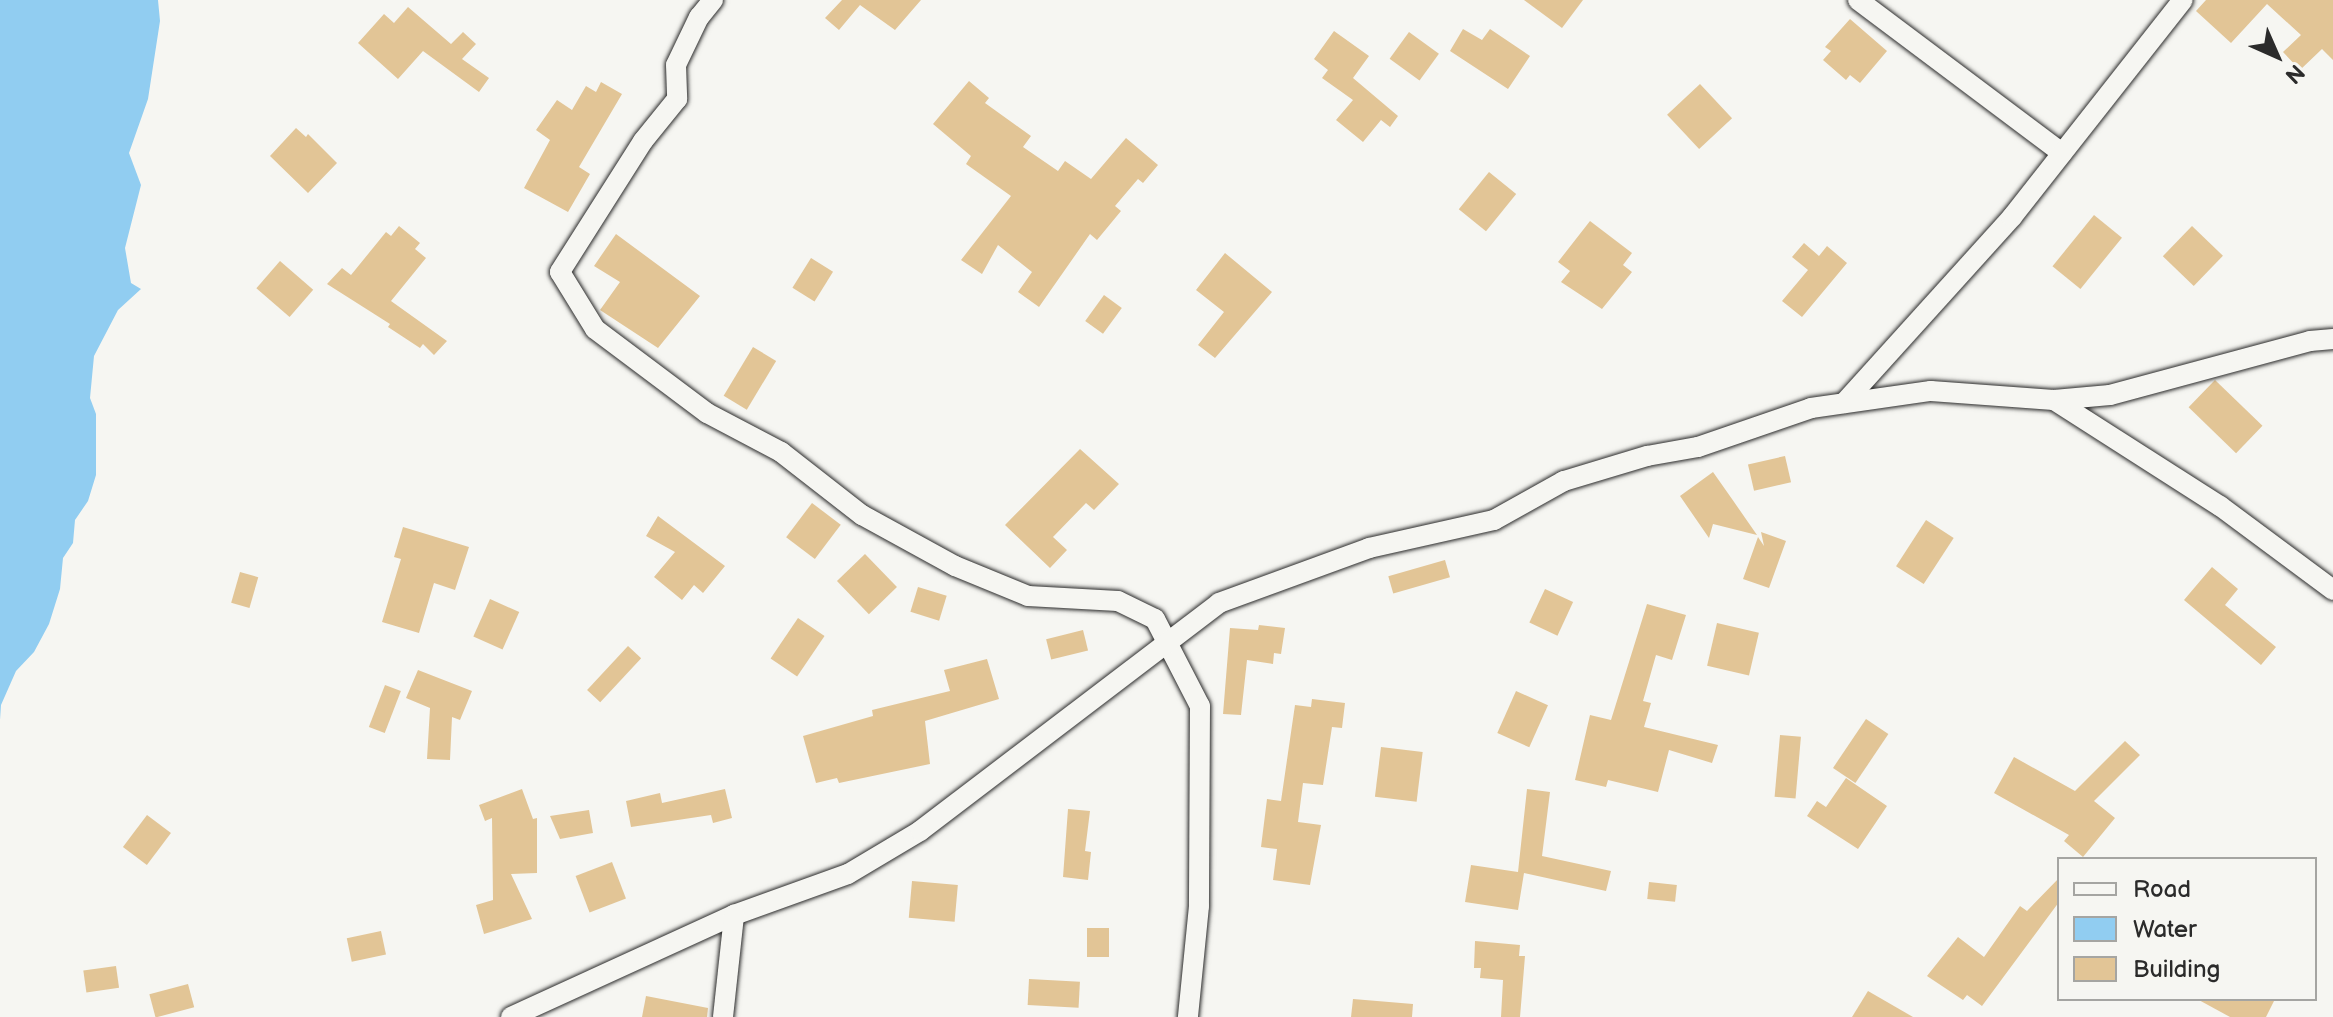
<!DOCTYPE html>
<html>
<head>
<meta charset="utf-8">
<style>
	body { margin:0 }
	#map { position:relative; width:2333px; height:1017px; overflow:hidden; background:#f6f6f2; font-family:"Balsamiq Sans",sans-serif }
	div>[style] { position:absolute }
	.water>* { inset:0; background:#91cdf1 }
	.building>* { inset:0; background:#e2c596; transform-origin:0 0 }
	.roads { filter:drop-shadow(0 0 2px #2b2b2b) drop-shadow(0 0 2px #2b2b2b) }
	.minor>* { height:20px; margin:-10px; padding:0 10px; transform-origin:10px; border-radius:10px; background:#f6f6f2 }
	span { translate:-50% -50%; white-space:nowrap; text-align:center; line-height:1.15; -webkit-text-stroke:6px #f6f6f2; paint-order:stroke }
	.legend { position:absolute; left:2057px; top:857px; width:260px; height:144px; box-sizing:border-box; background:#f6f6f2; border:2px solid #a5a5a2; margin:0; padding:10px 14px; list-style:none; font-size:24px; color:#2b2b2b }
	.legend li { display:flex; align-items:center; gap:16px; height:40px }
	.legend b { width:40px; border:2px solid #a5a5a2 }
	.north { position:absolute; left:2237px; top:16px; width:80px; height:80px; -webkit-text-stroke:6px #f6f6f2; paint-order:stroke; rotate:135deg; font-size:22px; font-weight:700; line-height:32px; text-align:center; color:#2b2b2b }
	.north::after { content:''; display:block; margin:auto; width:28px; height:36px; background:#2b2b2b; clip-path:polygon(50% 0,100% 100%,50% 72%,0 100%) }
</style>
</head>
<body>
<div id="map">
	<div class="water">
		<div style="clip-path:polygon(0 0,158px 0,160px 21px,148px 99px,129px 153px,141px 185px,125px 248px,131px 283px,141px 289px,118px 310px,94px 356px,90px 398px,96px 414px,96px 475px,88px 501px,75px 520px,73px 543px,63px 558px,60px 589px,49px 624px,34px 652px,16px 671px,1px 705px,0 720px)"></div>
	</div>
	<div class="building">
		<div style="clip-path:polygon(842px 0,921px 0,895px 30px,860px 5px,839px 30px,825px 18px)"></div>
		<div style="clip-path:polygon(1524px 0,1583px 0,1562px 28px)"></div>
		<div style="clip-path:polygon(2206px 0,2333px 0,2333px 60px,2322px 49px,2300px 70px,2283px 52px,2301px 35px,2267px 4px,2231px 43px,2196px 11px)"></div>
		<div style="clip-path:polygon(408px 7px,451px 44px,463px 32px,476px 44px,462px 59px,489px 78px,479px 92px,423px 51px,398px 79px,358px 43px,384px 14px,394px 23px)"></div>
		<div style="clip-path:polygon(1850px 19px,1887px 51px,1860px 83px,1850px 75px,1846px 80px,1823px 60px,1831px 51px,1825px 47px)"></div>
		<div style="clip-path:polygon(1463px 29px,1482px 40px,1490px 29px,1530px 56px,1508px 89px,1450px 51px)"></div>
		<div style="clip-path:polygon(1334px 31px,1369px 56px,1353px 78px,1398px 116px,1390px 127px,1381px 120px,1363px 142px,1336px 120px,1353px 100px,1322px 78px,1328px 70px,1314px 59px)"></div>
		<div style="left:1409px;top:32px;width:37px;height:33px;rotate:36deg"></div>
		<div style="clip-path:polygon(969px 81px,989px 98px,985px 103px,1031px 136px,1023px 147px,1058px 171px,1065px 161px,1091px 179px,1126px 138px,1158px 165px,1143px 183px,1138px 179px,1115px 206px,1121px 211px,1097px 240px,1090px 234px,1039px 307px,1018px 292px,1032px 272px,998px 245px,982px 274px,961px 260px,1011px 196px,966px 164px,971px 156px,933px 124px)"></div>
		<div style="clip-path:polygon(601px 82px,622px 94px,579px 167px,590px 174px,568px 212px,524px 188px,550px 140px,536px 130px,557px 100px,572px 110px,586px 86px,596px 92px)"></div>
		<div style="left:1700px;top:84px;width:47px;height:45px;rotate:47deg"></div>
		<div style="clip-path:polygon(296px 128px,306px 137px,308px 134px,337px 163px,308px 193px,270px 156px)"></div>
		<div style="left:1489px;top:172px;width:35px;height:48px;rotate:39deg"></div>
		<div style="left:2094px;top:215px;width:36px;height:66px;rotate:39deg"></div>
		<div style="clip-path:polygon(1590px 221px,1632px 253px,1623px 265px,1632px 272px,1602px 309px,1561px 282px,1570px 271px,1558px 262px)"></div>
		<div style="clip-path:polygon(399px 226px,420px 243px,415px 249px,426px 258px,391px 301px,447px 341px,434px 355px,423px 344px,420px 348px,388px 327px,390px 324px,327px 284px,342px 268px,351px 275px,386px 232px,391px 236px)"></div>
		<div style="left:2192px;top:226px;width:43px;height:42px;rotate:44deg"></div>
		<div style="clip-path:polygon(616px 234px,700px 296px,658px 348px,600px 310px,620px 282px,594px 266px)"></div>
		<div style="clip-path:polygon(1804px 243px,1819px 256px,1827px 246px,1847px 263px,1802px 317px,1782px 301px,1808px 270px,1792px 257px)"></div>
		<div style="clip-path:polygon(1225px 253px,1272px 292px,1215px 358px,1198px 345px,1224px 312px,1196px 290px)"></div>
		<div style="left:811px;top:258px;width:26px;height:35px;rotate:32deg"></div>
		<div style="left:280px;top:261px;width:44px;height:36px;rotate:41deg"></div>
		<div style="left:1104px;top:295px;width:22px;height:32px;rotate:36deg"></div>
		<div style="left:753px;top:347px;width:27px;height:57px;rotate:31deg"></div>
		<div style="left:2215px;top:380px;width:66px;height:38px;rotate:44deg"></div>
		<div style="clip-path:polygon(1080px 449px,1119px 484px,1094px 510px,1086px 503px,1053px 537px,1067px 550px,1050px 568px,1005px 525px)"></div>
		<div style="left:1785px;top:456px;width:27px;height:38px;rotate:77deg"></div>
		<div style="clip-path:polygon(1713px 472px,1732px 499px,1757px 535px,1713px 524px,1709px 538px,1680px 496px)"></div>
		<div style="left:812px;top:503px;width:36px;height:43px;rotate:37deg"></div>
		<div style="clip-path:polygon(658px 516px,725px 566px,703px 593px,694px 585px,682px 600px,654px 577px,675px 552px,646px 536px)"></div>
		<div style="left:1926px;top:520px;width:33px;height:55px;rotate:33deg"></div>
		<div style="clip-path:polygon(403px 527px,469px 547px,455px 590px,434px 583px,419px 633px,382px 622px,401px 559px,394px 557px)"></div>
		<div style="clip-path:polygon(1761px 532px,1786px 541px,1769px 588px,1743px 579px,1758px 537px,1764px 546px)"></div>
		<div style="left:865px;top:554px;width:46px;height:39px;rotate:46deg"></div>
		<div style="left:1445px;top:560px;width:18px;height:59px;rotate:74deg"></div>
		<div style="clip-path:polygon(2212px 567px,2238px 589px,2225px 605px,2276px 647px,2261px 665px,2184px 600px)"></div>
		<div style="left:240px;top:572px;width:19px;height:32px;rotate:16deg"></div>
		<div style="left:918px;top:587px;width:30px;height:26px;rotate:17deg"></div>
		<div style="left:1545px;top:589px;width:31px;height:37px;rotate:25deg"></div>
		<div style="left:490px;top:599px;width:32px;height:41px;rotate:24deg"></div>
		<div style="clip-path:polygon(1647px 604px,1686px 615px,1672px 660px,1656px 655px,1643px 701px,1651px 703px,1644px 727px,1718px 745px,1712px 763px,1669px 750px,1658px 792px,1608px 780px,1606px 787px,1575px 780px,1590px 715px,1611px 720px)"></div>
		<div style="left:798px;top:618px;width:32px;height:49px;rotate:34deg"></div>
		<div style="left:1717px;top:623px;width:43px;height:44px;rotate:13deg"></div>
		<div style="clip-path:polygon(1259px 625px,1285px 628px,1281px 654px,1274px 653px,1273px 664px,1247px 660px,1241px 715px,1223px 714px,1230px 628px,1258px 630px)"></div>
		<div style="left:1083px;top:630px;width:21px;height:38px;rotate:76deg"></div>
		<div style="left:628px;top:646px;width:18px;height:60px;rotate:43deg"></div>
		<div style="clip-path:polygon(987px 659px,999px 699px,925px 721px,930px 764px,839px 783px,837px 778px,816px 783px,803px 736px,873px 716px,872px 710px,950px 691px,944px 670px)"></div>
		<div style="clip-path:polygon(418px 670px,472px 691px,460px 720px,452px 717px,450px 760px,427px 759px,430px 708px,406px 698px)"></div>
		<div style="left:385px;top:685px;width:17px;height:45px;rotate:21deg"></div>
		<div style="left:1516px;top:691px;width:35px;height:46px;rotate:24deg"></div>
		<div style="clip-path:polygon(1312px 699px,1345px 703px,1342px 728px,1332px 727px,1323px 785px,1303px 783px,1298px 822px,1321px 825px,1310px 885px,1273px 880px,1277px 849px,1261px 847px,1267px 799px,1281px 801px,1295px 705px,1311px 707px)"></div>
		<div style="left:1866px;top:719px;width:27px;height:59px;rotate:34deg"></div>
		<div style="left:1780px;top:735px;width:21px;height:62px;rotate:5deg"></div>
		<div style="clip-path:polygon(2125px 741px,2140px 755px,2094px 801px,2115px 818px,2083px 857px,2064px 841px,2069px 835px,1994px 793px,2014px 757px,2075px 791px)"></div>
		<div style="left:1381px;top:747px;width:42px;height:50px;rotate:7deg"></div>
		<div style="clip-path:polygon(1846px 778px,1887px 806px,1858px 849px,1807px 816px,1817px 801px,1826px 807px)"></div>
		<div style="clip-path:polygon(522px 789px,533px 819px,537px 818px,537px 873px,511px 874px,532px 919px,484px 934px,476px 905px,493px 900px,492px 818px,485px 821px,479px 805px)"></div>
		<div style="clip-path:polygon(725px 789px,732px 818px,713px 823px,711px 815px,631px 827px,626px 801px,660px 793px,662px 803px)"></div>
		<div style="clip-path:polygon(1527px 789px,1550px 792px,1542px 856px,1611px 871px,1606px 891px,1524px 873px,1518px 910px,1465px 902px,1471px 865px,1518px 872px)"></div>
		<div style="clip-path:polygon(1068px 809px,1090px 811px,1085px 851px,1091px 852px,1088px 880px,1063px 877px)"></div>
		<div style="clip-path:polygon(589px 810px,593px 833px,560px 839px,550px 816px)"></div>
		<div style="left:147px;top:815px;width:30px;height:40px;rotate:37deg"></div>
		<div style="left:612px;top:862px;width:39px;height:39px;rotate:69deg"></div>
		<div style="clip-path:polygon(2059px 878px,2059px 902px,1982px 1006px,1967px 995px,1963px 1000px,1927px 976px,1958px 937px,1984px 957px,2020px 906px,2027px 911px)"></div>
		<div style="left:912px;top:881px;width:46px;height:37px;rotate:5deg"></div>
		<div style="left:1649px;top:882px;width:28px;height:17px;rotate:6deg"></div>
		<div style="left:1087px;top:928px;width:22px;height:29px"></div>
		<div style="left:381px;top:931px;width:24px;height:35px;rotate:78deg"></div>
		<div style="clip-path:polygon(1475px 941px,1520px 945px,1519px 956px,1525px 956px,1520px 1017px,1501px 1017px,1503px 980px,1480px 978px,1481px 968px,1474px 968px)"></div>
		<div style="left:116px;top:966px;width:22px;height:33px;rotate:82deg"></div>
		<div style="left:1029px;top:979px;width:51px;height:26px;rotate:3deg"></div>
		<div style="left:188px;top:984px;width:24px;height:40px;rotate:75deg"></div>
		<div style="clip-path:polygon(1868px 991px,1913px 1017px,1852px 1017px)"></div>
		<div style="clip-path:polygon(646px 996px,708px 1008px,707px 1017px,642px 1017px)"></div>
		<div style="clip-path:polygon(1353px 999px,1413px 1004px,1412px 1017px,1351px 1017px)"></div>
		<div style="clip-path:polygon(2197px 999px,2275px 999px,2266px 1017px,2230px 1017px)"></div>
	</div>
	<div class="roads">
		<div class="minor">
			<div style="left:713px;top:0;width:22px;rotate:129deg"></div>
			<div style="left:699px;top:17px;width:53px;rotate:115.6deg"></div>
			<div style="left:676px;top:65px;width:34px;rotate:88deg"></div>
			<div style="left:677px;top:99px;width:54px;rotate:129deg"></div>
			<div style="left:643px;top:141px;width:155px;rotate:122.4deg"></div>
			<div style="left:560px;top:272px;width:67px;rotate:58.4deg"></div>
			<div style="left:595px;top:329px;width:140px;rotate:36.9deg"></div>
			<div style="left:707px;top:413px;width:84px;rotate:27.8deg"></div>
			<div style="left:781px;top:452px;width:103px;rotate:37.9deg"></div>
			<div style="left:862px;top:515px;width:106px;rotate:28.7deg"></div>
			<div style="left:955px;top:566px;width:79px;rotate:22.3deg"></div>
			<div style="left:1028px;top:596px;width:90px;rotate:3.2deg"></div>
			<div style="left:1118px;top:601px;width:41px;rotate:25.9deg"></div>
			<div style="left:1155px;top:619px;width:98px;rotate:62.7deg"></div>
			<div style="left:1200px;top:706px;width:200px;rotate:90.3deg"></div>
			<div style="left:1199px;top:906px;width:112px;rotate:95.7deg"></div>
			<div style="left:1858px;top:0;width:255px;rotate:36.9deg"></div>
			<div style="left:2054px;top:400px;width:197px;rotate:32.6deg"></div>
			<div style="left:2220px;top:506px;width:141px;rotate:36.6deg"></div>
			<div style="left:1844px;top:403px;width:251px;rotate:-47.9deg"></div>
			<div style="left:2012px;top:217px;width:276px;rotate:-51.8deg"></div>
			<div style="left:511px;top:1017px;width:245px;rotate:-24.6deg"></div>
			<div style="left:734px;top:915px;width:121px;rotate:-19.8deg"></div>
			<div style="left:848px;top:874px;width:84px;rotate:-30.8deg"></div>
			<div style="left:920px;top:831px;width:376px;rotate:-37.3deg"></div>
			<div style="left:1219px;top:603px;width:160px;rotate:-20.1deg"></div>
			<div style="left:1369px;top:548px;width:128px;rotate:-12.6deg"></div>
			<div style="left:1494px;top:520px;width:80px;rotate:-29.1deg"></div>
			<div style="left:1564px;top:481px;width:87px;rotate:-16.8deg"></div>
			<div style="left:1647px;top:456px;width:52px;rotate:-10deg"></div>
			<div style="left:1698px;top:447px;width:120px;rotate:-19deg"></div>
			<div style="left:1811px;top:408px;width:121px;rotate:-8.1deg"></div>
			<div style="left:1931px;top:391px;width:123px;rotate:4.2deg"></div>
			<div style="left:2054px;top:400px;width:56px;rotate:-5.1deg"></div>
			<div style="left:2110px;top:395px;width:207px;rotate:-15.1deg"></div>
			<div style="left:2310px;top:341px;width:23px;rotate:-5deg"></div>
			<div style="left:723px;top:1017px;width:103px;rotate:-83.8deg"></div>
		</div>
	</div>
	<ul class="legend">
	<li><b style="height:10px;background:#f6f6f2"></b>Road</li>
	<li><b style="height:22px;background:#91cdf1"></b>Water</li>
	<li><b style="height:22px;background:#e2c596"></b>Building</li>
	</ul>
	<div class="north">N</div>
</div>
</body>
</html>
